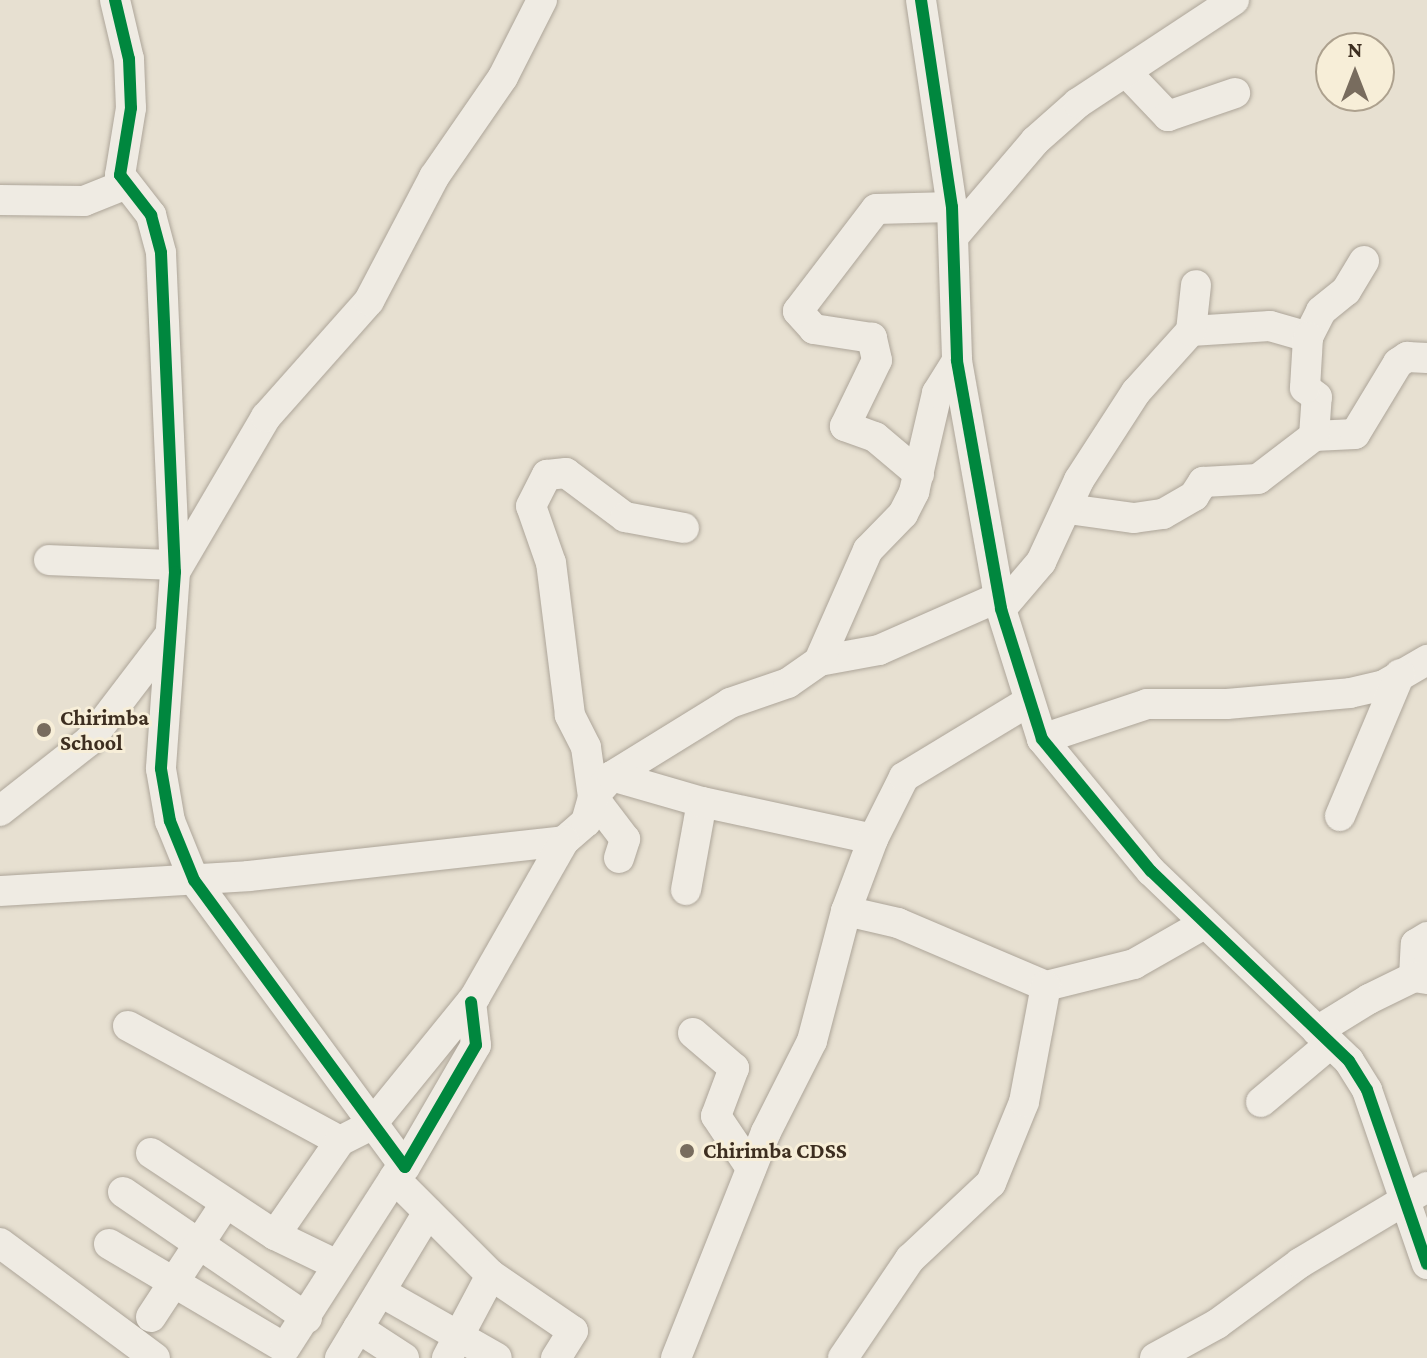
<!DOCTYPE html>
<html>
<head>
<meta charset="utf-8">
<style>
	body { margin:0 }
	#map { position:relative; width:1427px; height:1358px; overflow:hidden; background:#e7e0d1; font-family:"Crimson Pro",serif }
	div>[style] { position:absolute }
	.roads { filter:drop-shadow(0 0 2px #ada599) drop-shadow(0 0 2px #ada599) }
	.minor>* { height:30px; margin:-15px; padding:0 15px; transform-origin:15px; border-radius:15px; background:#efebe3 }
	.cycleway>* { height:12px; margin:-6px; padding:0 6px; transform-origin:6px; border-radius:6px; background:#00873e }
	.dots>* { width:22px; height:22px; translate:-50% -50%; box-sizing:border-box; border:4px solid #f7eed8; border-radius:50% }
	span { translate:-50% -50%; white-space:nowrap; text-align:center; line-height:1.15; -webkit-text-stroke:6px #f7eed8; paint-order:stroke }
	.poi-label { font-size:22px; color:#3d2e20; font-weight:700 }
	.left { translate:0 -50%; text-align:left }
	.north { position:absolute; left:1315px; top:32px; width:80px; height:80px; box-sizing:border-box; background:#f7eed8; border:2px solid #ada18e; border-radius:50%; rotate:0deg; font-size:22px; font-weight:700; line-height:32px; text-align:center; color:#3d2e20 }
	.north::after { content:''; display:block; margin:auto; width:28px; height:36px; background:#786c5e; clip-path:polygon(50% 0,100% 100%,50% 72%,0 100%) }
</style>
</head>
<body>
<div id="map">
	<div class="roads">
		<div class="minor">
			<div style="left:115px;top:0;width:61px;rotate:76.7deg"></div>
			<div style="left:129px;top:59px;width:49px;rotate:87.7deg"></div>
			<div style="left:131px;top:108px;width:68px;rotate:99.3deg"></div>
			<div style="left:120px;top:175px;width:51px;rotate:52.2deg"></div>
			<div style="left:151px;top:215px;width:39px;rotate:75deg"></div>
			<div style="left:161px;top:253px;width:319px;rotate:87.5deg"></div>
			<div style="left:175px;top:572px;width:197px;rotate:94.1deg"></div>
			<div style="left:161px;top:769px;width:53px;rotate:80.2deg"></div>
			<div style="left:170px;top:821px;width:64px;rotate:67.9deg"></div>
			<div style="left:194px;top:880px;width:356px;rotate:53.7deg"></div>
			<div style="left:405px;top:1167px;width:141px;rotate:-59.8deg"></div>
			<div style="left:476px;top:1045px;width:43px;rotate:-96.6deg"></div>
			<div style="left:921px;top:0;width:209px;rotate:81.5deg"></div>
			<div style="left:952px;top:207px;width:154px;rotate:88.1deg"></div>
			<div style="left:957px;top:361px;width:252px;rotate:79.9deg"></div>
			<div style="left:1001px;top:609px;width:136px;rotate:72.5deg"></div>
			<div style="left:1042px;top:739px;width:171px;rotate:50.5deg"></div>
			<div style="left:1151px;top:871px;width:274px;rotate:43.8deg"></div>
			<div style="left:1349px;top:1061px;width:34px;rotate:58deg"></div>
			<div style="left:1367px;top:1090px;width:184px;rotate:71deg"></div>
			<div style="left:1126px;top:72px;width:61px;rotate:46.3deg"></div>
			<div style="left:1168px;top:116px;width:71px;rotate:-18.9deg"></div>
			<div style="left:0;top:200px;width:84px;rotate:0.7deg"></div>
			<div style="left:84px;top:201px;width:43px;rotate:-21.8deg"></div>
			<div style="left:954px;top:236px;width:125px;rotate:-49.5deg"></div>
			<div style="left:1035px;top:141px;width:57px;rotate:-41.5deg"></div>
			<div style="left:1078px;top:103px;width:187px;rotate:-33.4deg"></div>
			<div style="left:1191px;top:331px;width:79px;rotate:-3.6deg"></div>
			<div style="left:1270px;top:326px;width:40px;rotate:16deg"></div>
			<div style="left:1308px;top:337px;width:29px;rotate:-63deg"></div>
			<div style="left:1321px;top:311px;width:32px;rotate:-39deg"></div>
			<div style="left:1346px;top:291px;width:35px;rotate:-59deg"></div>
			<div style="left:1314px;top:436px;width:41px;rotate:-2.8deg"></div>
			<div style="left:1355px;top:434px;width:83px;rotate:-58.8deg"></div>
			<div style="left:1398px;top:363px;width:11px;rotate:-34deg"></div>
			<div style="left:1407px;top:357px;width:20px;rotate:3deg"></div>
			<div style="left:919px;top:474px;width:57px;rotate:-139.9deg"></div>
			<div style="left:875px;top:437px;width:32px;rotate:-160deg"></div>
			<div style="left:845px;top:426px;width:73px;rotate:-64.1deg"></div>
			<div style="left:877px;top:360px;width:23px;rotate:-103deg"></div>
			<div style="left:872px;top:338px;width:59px;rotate:-171.2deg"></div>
			<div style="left:814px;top:329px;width:24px;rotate:-132deg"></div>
			<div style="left:798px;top:311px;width:128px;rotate:-52.6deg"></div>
			<div style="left:876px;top:209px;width:76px;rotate:-1.5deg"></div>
			<div style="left:1068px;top:509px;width:67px;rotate:7.8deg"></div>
			<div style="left:1134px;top:518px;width:29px;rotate:-8deg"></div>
			<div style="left:1163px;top:514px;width:36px;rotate:-30deg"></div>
			<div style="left:1194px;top:496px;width:17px;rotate:-57deg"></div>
			<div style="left:1203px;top:482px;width:55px;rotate:-3.1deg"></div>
			<div style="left:1258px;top:479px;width:71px;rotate:-37.5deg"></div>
			<div style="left:1314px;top:436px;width:39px;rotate:-86deg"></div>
			<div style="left:1317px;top:397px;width:15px;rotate:-143deg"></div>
			<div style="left:1305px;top:388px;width:51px;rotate:-86.6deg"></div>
			<div style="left:49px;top:560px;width:125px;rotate:2.3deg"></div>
			<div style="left:175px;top:572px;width:180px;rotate:-59.6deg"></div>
			<div style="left:266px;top:417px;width:155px;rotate:-48.4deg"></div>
			<div style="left:369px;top:301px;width:140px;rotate:-62.3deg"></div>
			<div style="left:434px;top:177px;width:121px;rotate:-55.4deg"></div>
			<div style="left:503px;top:77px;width:86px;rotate:-63.1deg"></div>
			<div style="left:1001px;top:609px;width:62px;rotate:-49.6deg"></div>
			<div style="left:1041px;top:562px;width:90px;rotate:-65.1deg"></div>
			<div style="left:1079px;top:480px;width:105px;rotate:-57.1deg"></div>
			<div style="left:1136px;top:392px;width:82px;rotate:-48deg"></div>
			<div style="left:1191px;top:331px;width:46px;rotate:-83.8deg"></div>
			<div style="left:819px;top:661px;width:61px;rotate:-10.4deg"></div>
			<div style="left:879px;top:650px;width:131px;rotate:-23.8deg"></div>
			<div style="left:1042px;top:739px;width:111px;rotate:-18.4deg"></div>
			<div style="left:1147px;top:704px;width:80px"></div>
			<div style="left:1227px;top:704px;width:123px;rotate:-5.1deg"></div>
			<div style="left:1350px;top:693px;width:35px;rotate:-13deg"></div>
			<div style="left:1384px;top:685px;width:50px;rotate:-30.2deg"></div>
			<div style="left:612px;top:776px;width:139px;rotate:-31.7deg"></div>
			<div style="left:730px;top:703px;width:61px;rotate:-19deg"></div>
			<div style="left:788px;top:683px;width:38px;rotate:-35deg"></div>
			<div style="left:819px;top:661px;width:121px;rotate:-66.2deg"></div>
			<div style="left:868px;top:550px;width:50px;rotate:-45.8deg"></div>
			<div style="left:903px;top:514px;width:25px;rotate:-63deg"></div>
			<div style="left:914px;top:492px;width:102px;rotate:-76.9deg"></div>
			<div style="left:937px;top:393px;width:38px;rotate:-58deg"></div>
			<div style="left:0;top:811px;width:113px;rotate:-38.2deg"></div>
			<div style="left:89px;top:741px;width:132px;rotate:-52.7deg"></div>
			<div style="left:1340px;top:816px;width:154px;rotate:-67.1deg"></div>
			<div style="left:619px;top:858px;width:20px;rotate:-72deg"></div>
			<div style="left:625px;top:839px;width:53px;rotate:-127.3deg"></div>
			<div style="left:593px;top:797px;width:50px;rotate:-98deg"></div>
			<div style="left:586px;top:747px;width:36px;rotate:-117deg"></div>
			<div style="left:570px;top:715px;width:153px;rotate:-97.1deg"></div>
			<div style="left:551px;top:563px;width:60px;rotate:-109.3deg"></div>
			<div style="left:531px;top:506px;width:35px;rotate:-63deg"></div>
			<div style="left:547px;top:475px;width:19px;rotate:-6deg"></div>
			<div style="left:566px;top:473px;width:74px;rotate:36.7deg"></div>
			<div style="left:625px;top:517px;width:60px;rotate:10.6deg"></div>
			<div style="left:686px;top:890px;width:89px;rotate:-79.7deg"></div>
			<div style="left:0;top:891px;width:249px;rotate:-3.4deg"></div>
			<div style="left:249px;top:876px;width:317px;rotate:-6.3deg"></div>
			<div style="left:564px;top:841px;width:29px;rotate:-41deg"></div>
			<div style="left:586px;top:822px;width:26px;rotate:-74deg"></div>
			<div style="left:593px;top:797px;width:28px;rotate:-48deg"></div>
			<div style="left:612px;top:776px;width:94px;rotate:16.1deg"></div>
			<div style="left:702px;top:802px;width:175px;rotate:12.2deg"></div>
			<div style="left:846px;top:911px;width:53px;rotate:13deg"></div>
			<div style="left:898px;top:923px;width:161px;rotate:23.1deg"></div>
			<div style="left:1046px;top:986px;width:91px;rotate:-14deg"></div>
			<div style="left:1134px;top:964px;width:81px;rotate:-29.7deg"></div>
			<div style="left:1414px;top:977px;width:33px;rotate:-87deg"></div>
			<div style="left:1416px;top:944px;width:13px;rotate:-32deg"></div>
			<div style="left:128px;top:1026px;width:241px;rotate:28.5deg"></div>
			<div style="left:340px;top:1141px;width:114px;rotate:124.7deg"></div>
			<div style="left:1317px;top:1031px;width:61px;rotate:-31.6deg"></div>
			<div style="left:1369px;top:999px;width:50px;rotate:-26.1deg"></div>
			<div style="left:1414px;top:977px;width:13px;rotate:9deg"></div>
			<div style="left:693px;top:1033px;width:54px;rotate:40.5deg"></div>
			<div style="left:734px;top:1068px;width:51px;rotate:110.6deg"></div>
			<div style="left:716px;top:1116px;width:63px;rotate:56.1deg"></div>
			<div style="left:1261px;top:1102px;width:90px;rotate:-40deg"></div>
			<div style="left:340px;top:1141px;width:35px;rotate:-27deg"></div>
			<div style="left:371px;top:1125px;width:165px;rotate:-50.9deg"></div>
			<div style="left:475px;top:997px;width:180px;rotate:-60.3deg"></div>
			<div style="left:151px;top:1153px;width:149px;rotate:33.5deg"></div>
			<div style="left:275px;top:1235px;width:69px;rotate:25.8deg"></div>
			<div style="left:394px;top:1178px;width:137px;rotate:45deg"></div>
			<div style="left:491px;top:1275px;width:94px;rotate:117.9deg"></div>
			<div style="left:123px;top:1192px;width:223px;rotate:34.4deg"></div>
			<div style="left:0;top:1243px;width:193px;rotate:36.6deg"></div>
			<div style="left:109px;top:1244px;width:204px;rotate:30.6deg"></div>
			<div style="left:285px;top:1348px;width:219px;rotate:-57.3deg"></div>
			<div style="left:491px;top:1275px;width:99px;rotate:34.3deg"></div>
			<div style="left:573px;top:1331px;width:32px;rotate:122deg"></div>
			<div style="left:381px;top:1292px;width:133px;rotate:29.6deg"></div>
			<div style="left:151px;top:1317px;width:136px;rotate:-56.7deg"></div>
			<div style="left:358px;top:1328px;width:55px;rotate:33.1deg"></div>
			<div style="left:340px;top:1358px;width:170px;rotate:-58.9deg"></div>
			<div style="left:676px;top:1358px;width:243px;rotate:-68.3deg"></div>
			<div style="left:766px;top:1132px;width:102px;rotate:-63.2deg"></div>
			<div style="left:812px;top:1041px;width:134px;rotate:-75.3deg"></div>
			<div style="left:846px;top:911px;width:77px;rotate:-69.4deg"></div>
			<div style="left:873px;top:839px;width:69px;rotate:-63.4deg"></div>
			<div style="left:904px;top:777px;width:145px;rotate:-31.2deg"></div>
			<div style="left:843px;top:1358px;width:120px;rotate:-55.9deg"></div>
			<div style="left:910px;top:1259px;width:111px;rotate:-43.2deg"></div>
			<div style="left:991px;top:1183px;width:87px;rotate:-67.8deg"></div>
			<div style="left:1024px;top:1102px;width:118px;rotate:-79.3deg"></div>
			<div style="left:1155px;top:1358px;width:71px;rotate:-28.7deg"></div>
			<div style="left:1217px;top:1324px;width:103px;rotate:-36.3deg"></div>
			<div style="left:1300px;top:1263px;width:148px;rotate:-30.9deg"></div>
		</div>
	</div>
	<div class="cycleway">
		<div style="left:115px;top:0;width:61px;rotate:76.7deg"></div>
		<div style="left:129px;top:59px;width:49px;rotate:87.7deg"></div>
		<div style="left:131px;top:108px;width:68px;rotate:99.3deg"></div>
		<div style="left:120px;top:175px;width:51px;rotate:52.2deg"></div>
		<div style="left:151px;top:215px;width:39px;rotate:75deg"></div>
		<div style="left:161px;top:253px;width:319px;rotate:87.5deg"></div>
		<div style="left:175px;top:572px;width:197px;rotate:94.1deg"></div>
		<div style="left:161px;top:769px;width:53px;rotate:80.2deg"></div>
		<div style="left:170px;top:821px;width:64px;rotate:67.9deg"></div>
		<div style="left:194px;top:880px;width:356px;rotate:53.7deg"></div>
		<div style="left:405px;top:1167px;width:141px;rotate:-59.8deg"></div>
		<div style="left:476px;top:1045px;width:43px;rotate:-96.6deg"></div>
		<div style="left:921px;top:0;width:209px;rotate:81.5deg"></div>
		<div style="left:952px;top:207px;width:154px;rotate:88.1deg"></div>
		<div style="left:957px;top:361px;width:252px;rotate:79.9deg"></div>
		<div style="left:1001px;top:609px;width:136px;rotate:72.5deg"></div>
		<div style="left:1042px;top:739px;width:171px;rotate:50.5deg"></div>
		<div style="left:1151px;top:871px;width:274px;rotate:43.8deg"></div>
		<div style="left:1349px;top:1061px;width:34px;rotate:58deg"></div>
		<div style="left:1367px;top:1090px;width:184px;rotate:71deg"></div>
	</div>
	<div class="dots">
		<div style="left:44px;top:730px;background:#786c5e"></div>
		<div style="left:687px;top:1151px;background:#786c5e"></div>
	</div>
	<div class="poi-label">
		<span class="left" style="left:60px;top:730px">Chirimba<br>School</span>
		<span class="left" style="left:703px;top:1151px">Chirimba CDSS</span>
	</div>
	<div class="north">N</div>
</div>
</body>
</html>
